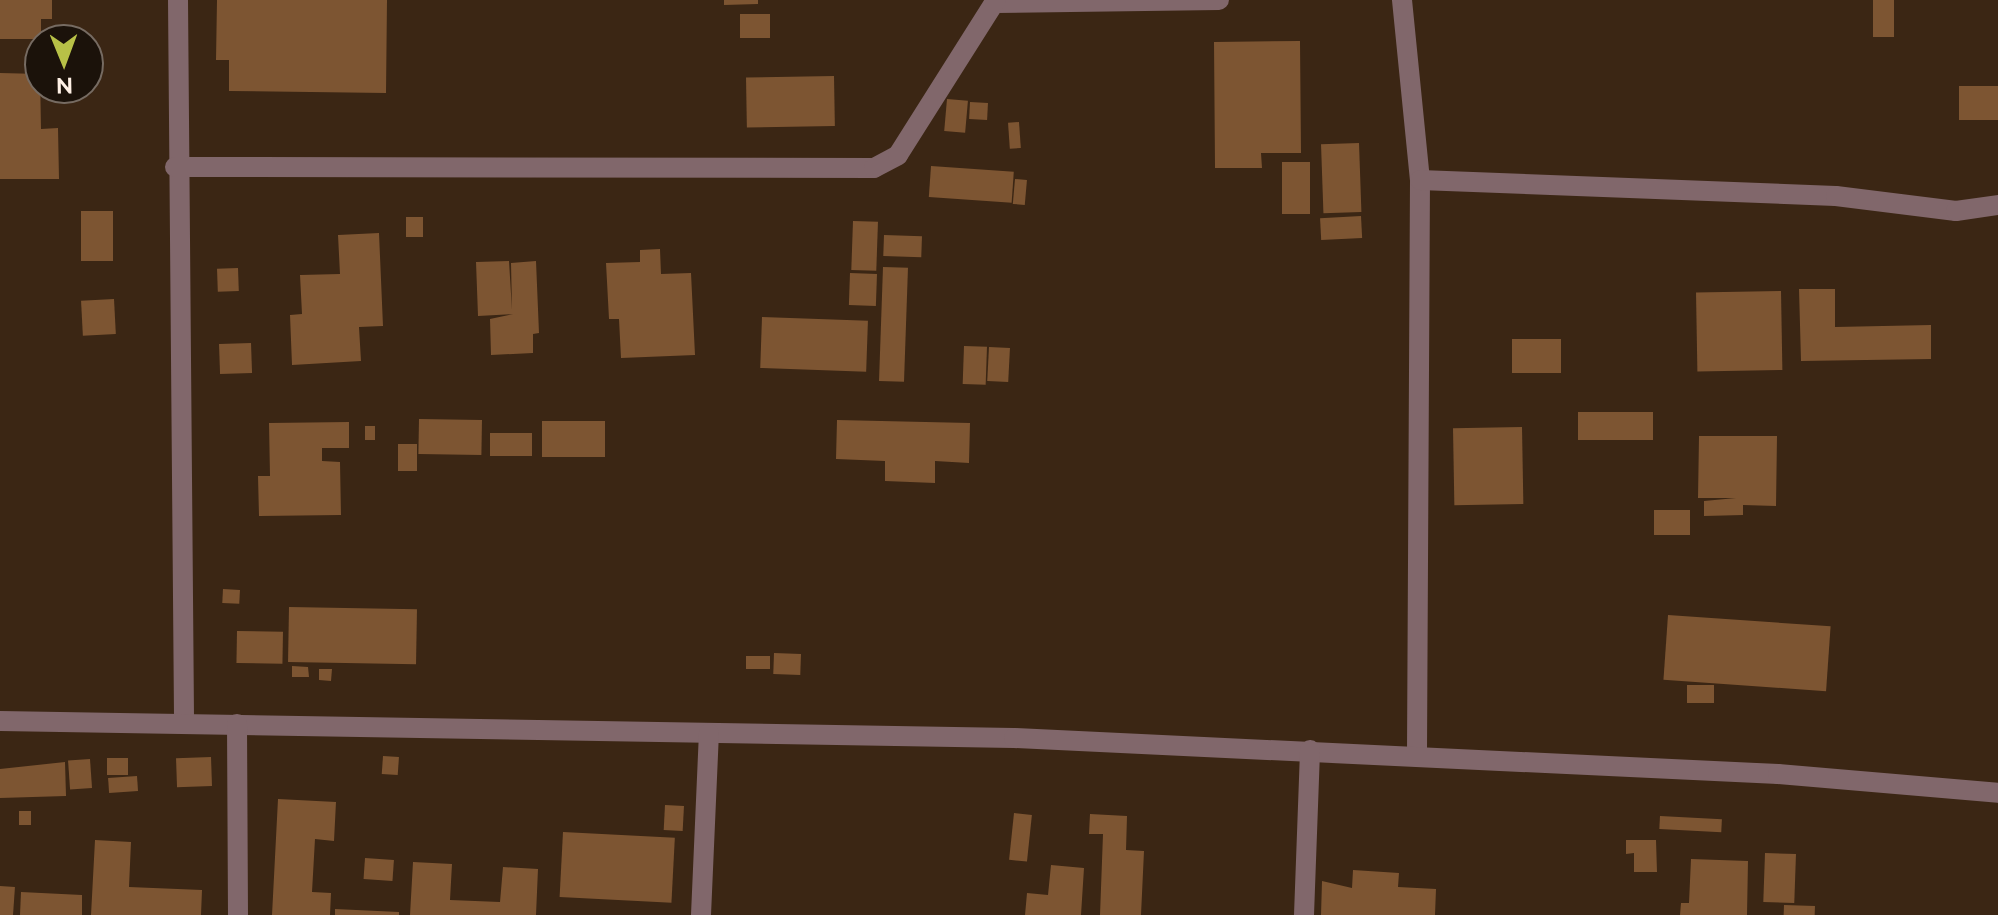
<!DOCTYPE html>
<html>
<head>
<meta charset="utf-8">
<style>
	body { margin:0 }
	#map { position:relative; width:1998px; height:915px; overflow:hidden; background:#3b2614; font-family:Raleway,sans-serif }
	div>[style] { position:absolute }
	.building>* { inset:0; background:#7d5532; transform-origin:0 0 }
	.street>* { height:20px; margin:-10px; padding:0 10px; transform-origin:10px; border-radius:10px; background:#81676b }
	span { translate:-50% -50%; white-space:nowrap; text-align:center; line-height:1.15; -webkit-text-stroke:6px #1b120a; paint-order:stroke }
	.north { position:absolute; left:24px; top:24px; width:80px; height:80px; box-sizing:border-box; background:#1b120a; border:2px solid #766b62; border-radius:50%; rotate:179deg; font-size:22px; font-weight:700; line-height:32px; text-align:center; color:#fef0e5 }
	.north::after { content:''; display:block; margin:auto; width:28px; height:36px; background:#b8c147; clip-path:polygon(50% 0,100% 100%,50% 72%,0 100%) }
</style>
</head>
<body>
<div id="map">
	<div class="building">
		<div style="clip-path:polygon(0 0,52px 0,52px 19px,41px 19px,41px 39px,0 39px)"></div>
		<div style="clip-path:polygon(217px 0,387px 0,386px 93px,229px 91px,229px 60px,216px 60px)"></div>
		<div style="clip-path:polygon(724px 0,758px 0,758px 4px,724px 5px)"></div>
		<div style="left:1873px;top:0;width:21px;height:37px"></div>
		<div style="left:770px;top:14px;width:24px;height:30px;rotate:90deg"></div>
		<div style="clip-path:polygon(1300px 41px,1301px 153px,1261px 153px,1262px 168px,1215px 168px,1214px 42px)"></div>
		<div style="clip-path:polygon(0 73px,40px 74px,41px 129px,58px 128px,59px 179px,0 179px)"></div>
		<div style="left:834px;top:76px;width:50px;height:88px;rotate:89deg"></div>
		<div style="left:1959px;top:86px;width:39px;height:34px"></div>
		<div style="left:947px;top:99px;width:21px;height:32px;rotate:5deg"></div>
		<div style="left:970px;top:102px;width:18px;height:17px;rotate:3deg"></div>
		<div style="left:1019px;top:122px;width:26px;height:11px;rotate:86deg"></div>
		<div style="left:1359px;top:143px;width:69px;height:38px;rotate:88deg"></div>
		<div style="left:1282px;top:162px;width:28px;height:52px"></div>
		<div style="left:931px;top:166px;width:83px;height:31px;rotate:4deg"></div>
		<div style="left:1015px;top:179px;width:12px;height:25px;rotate:5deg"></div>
		<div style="left:81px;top:211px;width:32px;height:50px"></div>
		<div style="left:1361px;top:216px;width:22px;height:41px;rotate:87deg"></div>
		<div style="left:406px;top:217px;width:17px;height:20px"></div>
		<div style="left:853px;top:221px;width:25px;height:49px;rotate:2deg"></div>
		<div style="clip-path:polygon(379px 233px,383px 326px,359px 327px,361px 361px,292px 365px,290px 315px,302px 314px,300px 275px,340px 274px,338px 235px)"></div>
		<div style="left:884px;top:235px;width:38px;height:21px;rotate:2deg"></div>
		<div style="clip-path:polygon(660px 249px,661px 274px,691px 273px,695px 355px,621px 358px,619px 319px,609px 319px,606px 263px,640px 262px,640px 250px)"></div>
		<div style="clip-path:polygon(509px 261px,512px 310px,511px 263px,536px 261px,539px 333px,533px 334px,533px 353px,491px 355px,490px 319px,513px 314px,478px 316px,476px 262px)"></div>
		<div style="left:883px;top:267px;width:25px;height:114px;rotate:2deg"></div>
		<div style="left:238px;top:268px;width:23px;height:21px;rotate:88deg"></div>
		<div style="left:850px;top:273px;width:27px;height:32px;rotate:2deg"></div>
		<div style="clip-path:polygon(1799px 289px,1835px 289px,1835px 327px,1931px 325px,1931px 359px,1801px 361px)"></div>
		<div style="left:1781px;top:291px;width:79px;height:85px;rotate:89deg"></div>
		<div style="left:114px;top:299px;width:35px;height:33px;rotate:87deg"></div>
		<div style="left:762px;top:317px;width:106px;height:51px;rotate:2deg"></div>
		<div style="left:1512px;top:339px;width:49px;height:34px"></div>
		<div style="left:251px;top:343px;width:30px;height:32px;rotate:88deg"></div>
		<div style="left:964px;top:346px;width:23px;height:38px;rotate:2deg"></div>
		<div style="left:989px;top:347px;width:21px;height:34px;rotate:3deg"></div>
		<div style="left:1578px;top:412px;width:75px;height:28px"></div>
		<div style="left:419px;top:419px;width:63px;height:35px;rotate:1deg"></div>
		<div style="clip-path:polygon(837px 420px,970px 423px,969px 463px,935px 461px,935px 483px,885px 481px,885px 461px,836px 459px)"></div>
		<div style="left:542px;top:421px;width:63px;height:36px"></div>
		<div style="clip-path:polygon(349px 422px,349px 448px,322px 448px,322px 461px,340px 462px,341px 515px,259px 516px,258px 476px,270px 476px,269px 423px)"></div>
		<div style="left:365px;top:426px;width:10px;height:14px"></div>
		<div style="left:1522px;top:427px;width:77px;height:69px;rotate:89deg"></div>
		<div style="left:490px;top:433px;width:42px;height:23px"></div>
		<div style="clip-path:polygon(1699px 436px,1777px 436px,1776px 506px,1743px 505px,1743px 515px,1704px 516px,1704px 501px,1736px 498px,1698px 498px)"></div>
		<div style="left:398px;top:444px;width:19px;height:27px"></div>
		<div style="left:1690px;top:510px;width:25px;height:36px;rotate:90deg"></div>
		<div style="left:223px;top:589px;width:17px;height:14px;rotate:3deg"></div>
		<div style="left:289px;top:607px;width:128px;height:55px;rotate:1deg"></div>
		<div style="left:1668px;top:615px;width:163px;height:65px;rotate:4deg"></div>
		<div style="left:237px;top:631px;width:46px;height:32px;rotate:1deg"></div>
		<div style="left:774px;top:653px;width:27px;height:21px;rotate:2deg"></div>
		<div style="left:746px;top:656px;width:24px;height:13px"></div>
		<div style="clip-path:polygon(292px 666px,308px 667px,309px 677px,292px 677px)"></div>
		<div style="clip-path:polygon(319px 669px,332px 669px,331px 681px,319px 680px)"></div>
		<div style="left:1687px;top:685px;width:27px;height:18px"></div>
		<div style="left:383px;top:756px;width:16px;height:18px;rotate:4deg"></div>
		<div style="left:211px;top:757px;width:29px;height:35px;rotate:88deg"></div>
		<div style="left:128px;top:758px;width:17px;height:21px;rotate:90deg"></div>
		<div style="left:90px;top:759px;width:29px;height:22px;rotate:86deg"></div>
		<div style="clip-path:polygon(65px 762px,66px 796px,0 798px,0 769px)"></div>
		<div style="left:137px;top:776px;width:15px;height:29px;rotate:86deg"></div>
		<div style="clip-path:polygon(278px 799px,336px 802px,334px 841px,315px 839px,312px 892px,331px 893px,330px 915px,272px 915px)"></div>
		<div style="left:665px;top:805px;width:19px;height:25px;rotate:3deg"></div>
		<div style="left:19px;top:811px;width:12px;height:14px"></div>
		<div style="left:1014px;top:813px;width:18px;height:47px;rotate:6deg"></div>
		<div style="clip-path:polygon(1090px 814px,1127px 816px,1126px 850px,1144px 851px,1141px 915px,1100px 915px,1103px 834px,1089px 834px)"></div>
		<div style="left:1660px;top:816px;width:62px;height:13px;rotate:3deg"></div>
		<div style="left:563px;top:832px;width:112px;height:65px;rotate:3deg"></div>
		<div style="clip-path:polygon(95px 840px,131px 842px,129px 887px,202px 890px,201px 915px,91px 915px)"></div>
		<div style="clip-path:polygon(1626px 840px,1656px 840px,1657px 872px,1634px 872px,1634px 853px,1626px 854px)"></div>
		<div style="left:1765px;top:853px;width:31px;height:49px;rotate:2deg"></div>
		<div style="left:365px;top:858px;width:29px;height:21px;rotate:4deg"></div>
		<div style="clip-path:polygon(1691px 859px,1748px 861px,1747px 915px,1680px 915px,1681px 903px,1689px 903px)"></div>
		<div style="clip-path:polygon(413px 862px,452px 864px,450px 900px,500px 902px,503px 867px,538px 869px,536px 915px,410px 915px)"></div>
		<div style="clip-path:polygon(1051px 865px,1084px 868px,1081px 915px,1025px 915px,1027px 893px,1048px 895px)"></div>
		<div style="clip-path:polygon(1353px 870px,1399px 873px,1398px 887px,1436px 889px,1435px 915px,1321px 915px,1322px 881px,1352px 888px)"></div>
		<div style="left:0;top:886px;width:15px;height:29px;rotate:4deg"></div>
		<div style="clip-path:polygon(21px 892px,82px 895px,82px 915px,20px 915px)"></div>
		<div style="left:1784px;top:905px;width:31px;height:10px;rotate:2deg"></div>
		<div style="clip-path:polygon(335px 909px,399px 912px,399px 915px,335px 915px)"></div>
	</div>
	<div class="street">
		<div style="left:178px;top:0;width:723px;rotate:89.52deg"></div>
		<div style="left:1402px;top:0;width:181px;rotate:84.3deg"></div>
		<div style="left:1420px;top:180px;width:573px;rotate:90.3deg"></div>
		<div style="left:996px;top:3px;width:223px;rotate:-0.8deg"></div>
		<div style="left:175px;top:167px;width:699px;rotate:0.08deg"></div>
		<div style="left:874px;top:168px;width:27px;rotate:-28deg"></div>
		<div style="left:898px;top:155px;width:183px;rotate:-57.7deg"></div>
		<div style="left:1420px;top:180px;width:416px;rotate:2.2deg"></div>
		<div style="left:1836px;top:196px;width:121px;rotate:7.1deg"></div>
		<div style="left:1956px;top:211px;width:42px;rotate:-8.1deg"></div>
		<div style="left:0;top:721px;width:1014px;rotate:0.96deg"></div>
		<div style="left:1014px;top:738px;width:765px;rotate:2.7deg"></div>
		<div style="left:1778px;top:774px;width:221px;rotate:4.9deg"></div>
		<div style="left:237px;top:724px;width:191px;rotate:89.7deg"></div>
		<div style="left:701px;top:915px;width:182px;rotate:-87.5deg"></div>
		<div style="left:1304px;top:915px;width:165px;rotate:-87.9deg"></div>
	</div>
	<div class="north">N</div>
</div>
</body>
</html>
